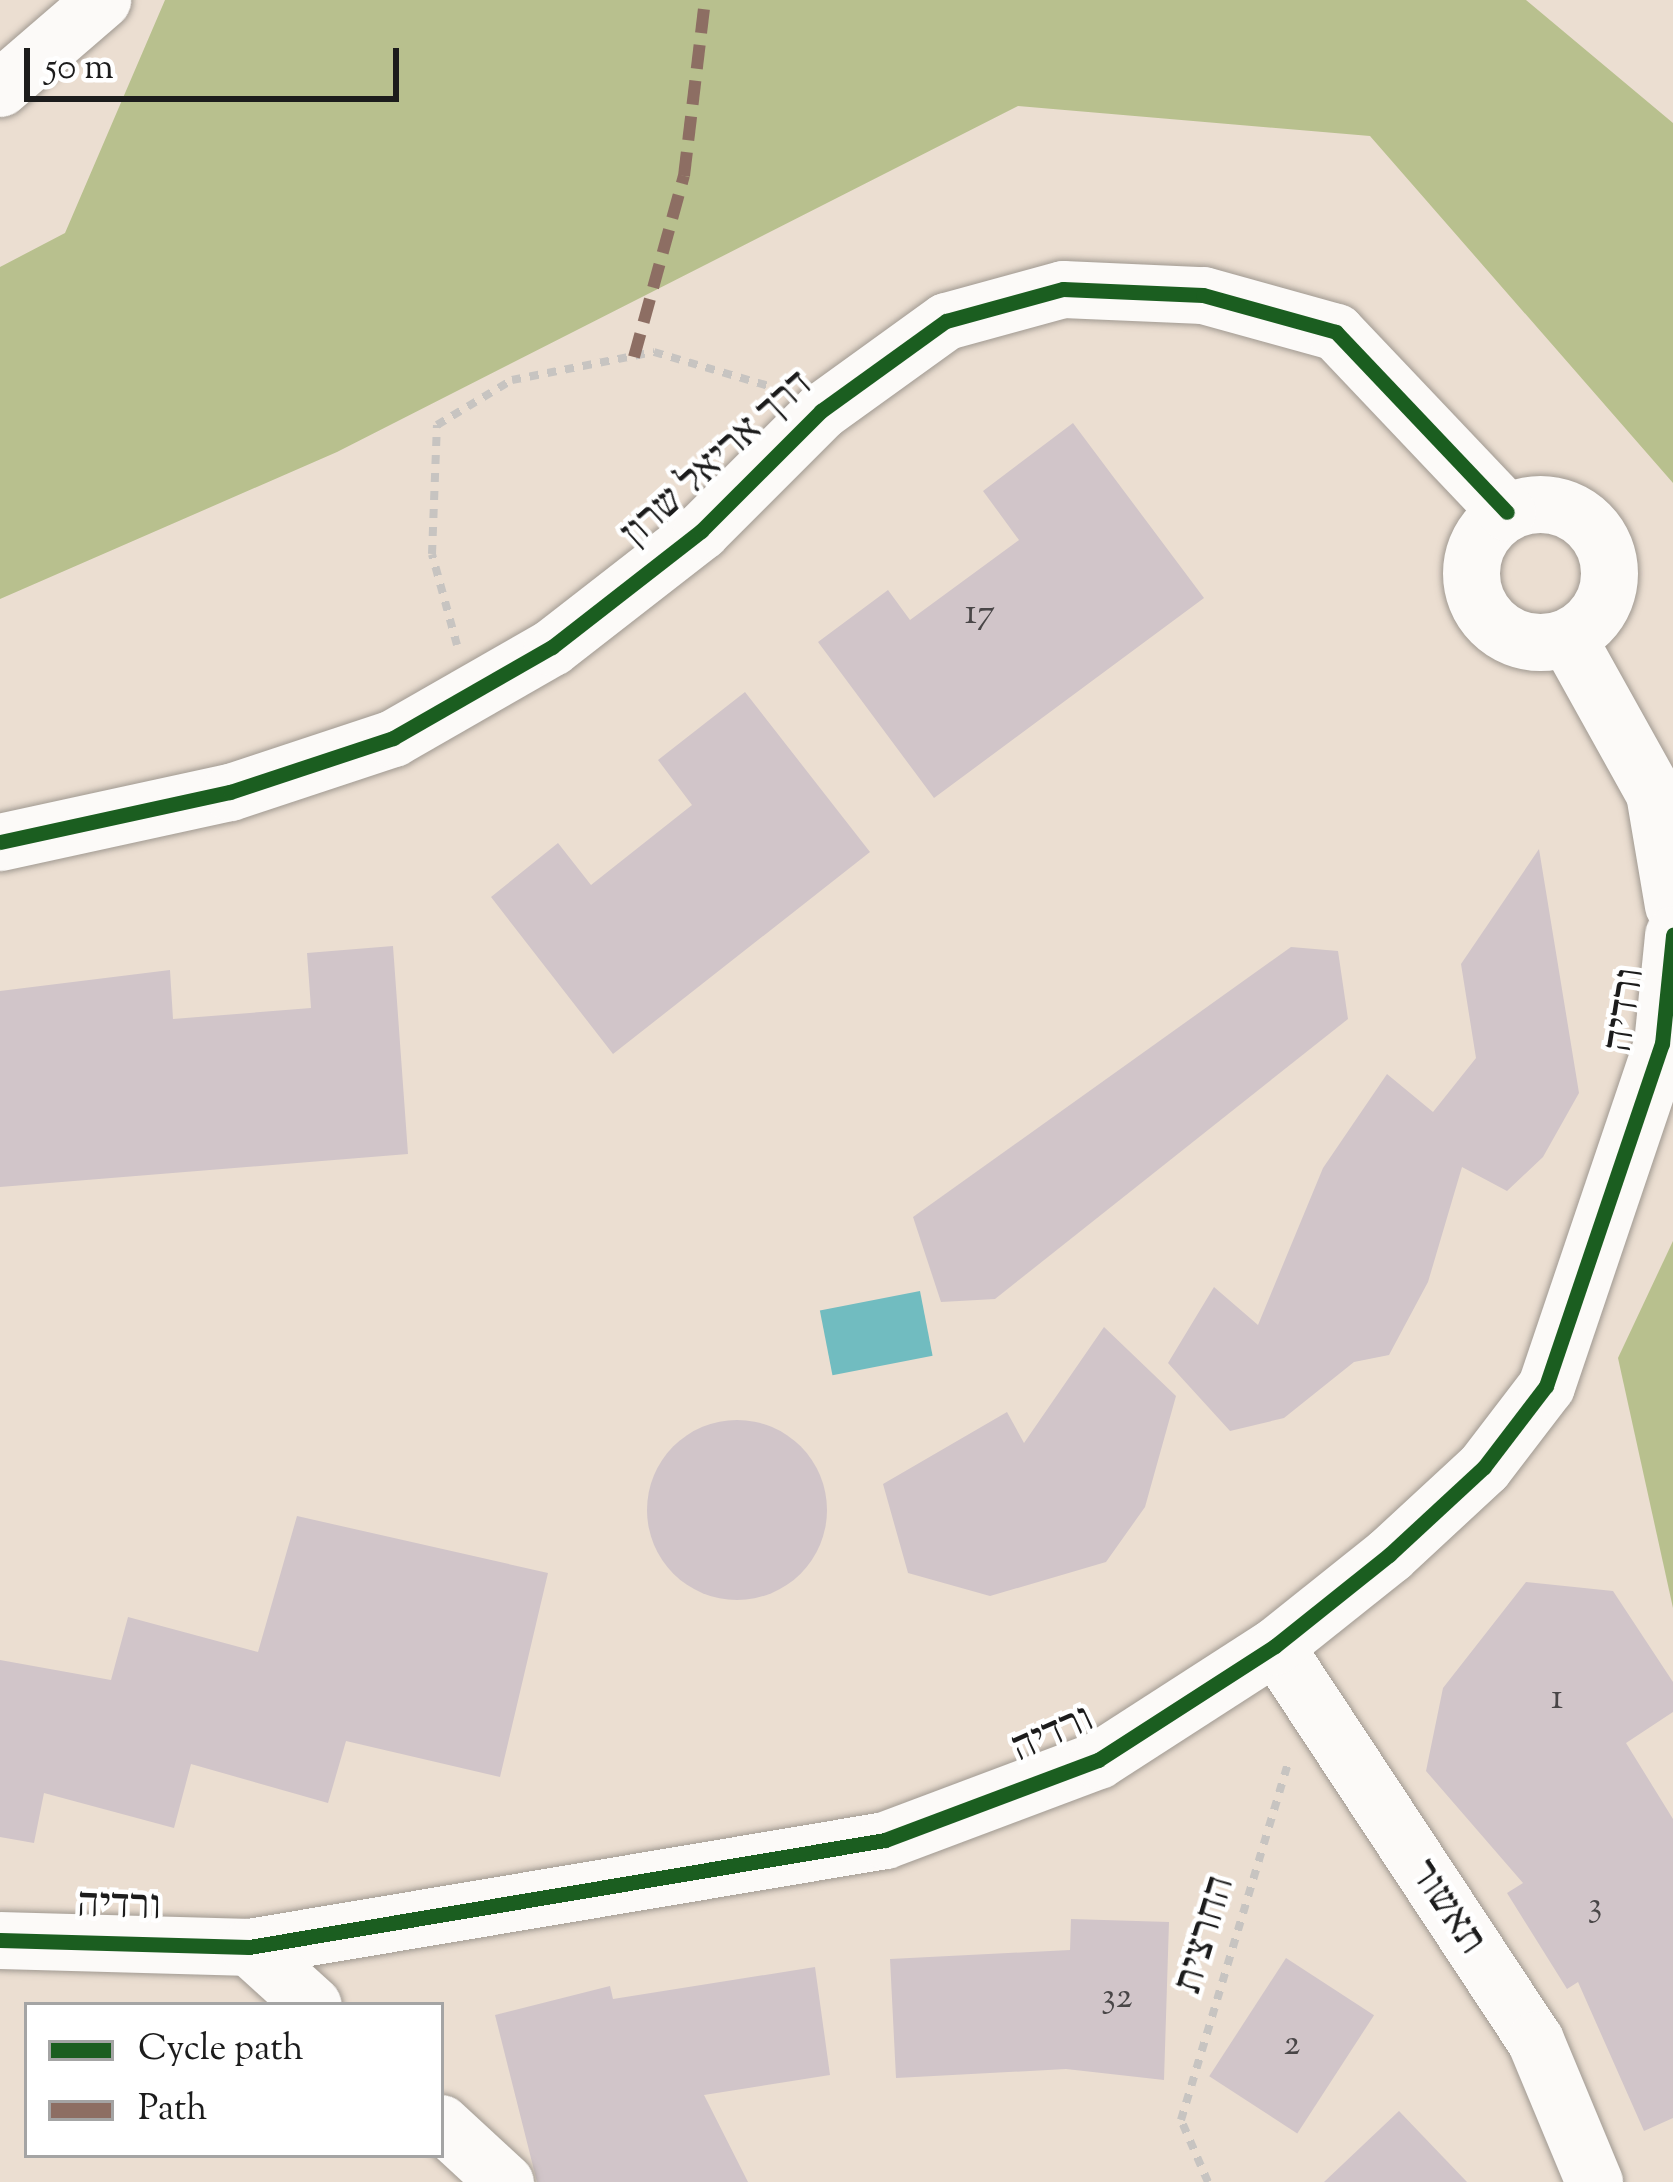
<!DOCTYPE html>
<html>
<head>
<meta charset="utf-8">
<style>
	body { margin:0 }
	#map { position:relative; width:1673px; height:2182px; overflow:hidden; background:#ebded1; font-family:"Sorts Mill Goudy","Frank Ruhl Libre",serif }
	div>[style] { position:absolute }
	.forest>* { inset:0; background:#b8c08e }
	.water>* { inset:0; background:#71bcc0; transform-origin:0 0 }
	.building>* { inset:0; background:#d1c5c9; transform-origin:0 0 }
	.round { border-radius:50% }
	.path>* { height:8px; margin-top:-4px; transform-origin:0; background:repeating-linear-gradient(90deg,#c7c4c1 0 9px,transparent 0 18px) }
	.roads { filter:drop-shadow(0 0 3px #a09991) drop-shadow(0 0 3px #a09991) }
	.minor>* { height:57px; margin:-28.5px; padding:0 28.5px; transform-origin:28.5px; border-radius:28.5px; background:#fcfaf8 }
	.minor>.ring { margin:-28.5px; padding:0; box-sizing:content-box; background:none; border:57px solid #fcfaf8; border-radius:50% }
	.quiet>* { height:12px; margin-top:-6px; transform-origin:0; background:repeating-linear-gradient(90deg,#8d6e63 0 24px,transparent 0 36px) }
	.cycleway>* { height:15px; margin:-7.5px; padding:0 7.5px; transform-origin:7.5px; border-radius:7.5px; background:#1b5e20 }
	span { translate:-50% -50%; white-space:nowrap; text-align:center; line-height:1.15; -webkit-text-stroke:9px #fff; paint-order:stroke }
	.number-label { font-size:36px; color:#494647 }
	.number-label span { -webkit-text-stroke-width:0 }
	.street-label { font-size:42px; color:#1c1c1c }
	.legend { position:absolute; left:24px; top:2002px; width:420px; height:156px; box-sizing:border-box; background:#fff; border:3px solid #a4a4a4; margin:0; padding:15px 21px; list-style:none; font-size:36px; color:#1c1c1c }
	.legend li { display:flex; align-items:center; gap:24px; height:60px }
	.legend b { width:60px; border:3px solid #a4a4a4 }
	.scale { position:absolute; left:24px; top:48px; width:375px; height:54px; box-sizing:border-box; border:6px solid #1c1c1c; border-top:0; padding-left:15px; font-size:36px; line-height:42px; white-space:nowrap; color:#1c1c1c; -webkit-text-stroke:9px #fff; paint-order:stroke }
</style>
</head>
<body>
<div id="map">
	<div class="forest">
		<div style="clip-path:polygon(165px 0,1526px 0,1673px 123px,1673px 483px,1370px 136px,1018px 106px,337px 452px,0 599px,0 267px,65px 233px)"></div>
		<div style="clip-path:polygon(1673px 1241px,1673px 1608px,1618px 1358px)"></div>
	</div>
	<div class="water">
		<div style="left:920px;top:1291px;width:66px;height:102px;rotate:79deg"></div>
	</div>
	<div class="building">
		<div style="clip-path:polygon(1073px 423px,1204px 598px,934px 798px,818px 642px,888px 590px,910px 620px,1019px 540px,983px 491px)"></div>
		<div style="clip-path:polygon(745px 692px,870px 852px,613px 1054px,491px 897px,558px 843px,591px 885px,692px 805px,658px 760px)"></div>
		<div style="clip-path:polygon(1539px 849px,1579px 1093px,1543px 1157px,1507px 1191px,1462px 1167px,1428px 1282px,1389px 1355px,1354px 1362px,1284px 1418px,1230px 1431px,1168px 1363px,1214px 1287px,1258px 1325px,1323px 1168px,1387px 1074px,1433px 1112px,1476px 1058px,1461px 964px)"></div>
		<div style="clip-path:polygon(393px 946px,408px 1154px,0 1187px,0 991px,170px 970px,173px 1019px,311px 1008px,307px 953px)"></div>
		<div style="clip-path:polygon(1291px 947px,1338px 951px,1348px 1019px,995px 1299px,941px 1302px,913px 1217px)"></div>
		<div style="clip-path:polygon(1104px 1327px,1176px 1396px,1145px 1507px,1106px 1562px,990px 1596px,908px 1573px,883px 1484px,1007px 1412px,1024px 1443px)"></div>
		<div class="round" style="left:647px;top:1420px;width:180px;height:180px"></div>
		<div style="clip-path:polygon(297px 1516px,548px 1573px,500px 1777px,346px 1741px,328px 1803px,191px 1764px,174px 1828px,44px 1793px,34px 1843px,0 1837px,0 1660px,111px 1680px,128px 1617px,258px 1652px)"></div>
		<div style="clip-path:polygon(1526px 1582px,1613px 1591px,1673px 1682px,1673px 1712px,1626px 1743px,1673px 1819px,1673px 2118px,1644px 2131px,1578px 1982px,1567px 1989px,1507px 1893px,1523px 1883px,1426px 1771px,1443px 1688px)"></div>
		<div style="clip-path:polygon(1071px 1919px,1169px 1922px,1164px 2080px,1066px 2069px,896px 2078px,890px 1959px,1070px 1950px)"></div>
		<div style="left:1286px;top:1958px;width:105px;height:141px;rotate:33deg"></div>
		<div style="clip-path:polygon(815px 1967px,830px 2075px,704px 2095px,748px 2182px,537px 2182px,495px 2015px,610px 1986px,613px 1999px)"></div>
		<div style="clip-path:polygon(1399px 2111px,1467px 2182px,1324px 2182px,1362px 2146px)"></div>
	</div>
	<div class="path">
		<div style="left:457px;top:645px;width:94px;rotate:-105.4deg"></div>
		<div style="left:432px;top:554px;width:129px;rotate:-87.8deg"></div>
		<div style="left:437px;top:425px;width:87px;rotate:-31deg"></div>
		<div style="left:512px;top:380px;width:145px;rotate:-11.2deg"></div>
		<div style="left:654px;top:352px;width:120px;rotate:16.5deg"></div>
		<div style="left:1208px;top:2182px;width:68px;rotate:-113.5deg"></div>
		<div style="left:1181px;top:2120px;width:375px;rotate:-73.3deg"></div>
	</div>
	<div class="roads">
		<div class="minor">
			<div style="left:0;top:88px;width:135px;rotate:-40.8deg"></div>
			<div class="ring" style="left:1471px;top:504px;width:81px;height:81px"></div>
			<div style="left:1567px;top:637px;width:179px;rotate:60.9deg"></div>
			<div style="left:1654px;top:793px;width:114px;rotate:80.4deg"></div>
			<div style="left:0;top:842px;width:235px;rotate:-12.3deg"></div>
			<div style="left:230px;top:792px;width:172px;rotate:-18.3deg"></div>
			<div style="left:393px;top:738px;width:183px;rotate:-29.8deg"></div>
			<div style="left:552px;top:647px;width:189px;rotate:-37.9deg"></div>
			<div style="left:701px;top:531px;width:170px;rotate:-45deg"></div>
			<div style="left:821px;top:411px;width:154px;rotate:-35.8deg"></div>
			<div style="left:946px;top:321px;width:121px;rotate:-15.3deg"></div>
			<div style="left:1063px;top:289px;width:140px;rotate:2.5deg"></div>
			<div style="left:1203px;top:295px;width:138px;rotate:15.5deg"></div>
			<div style="left:1336px;top:332px;width:248px;rotate:46.5deg"></div>
			<div style="left:1275px;top:1646px;width:472px;rotate:56.6deg"></div>
			<div style="left:1535px;top:2040px;width:154px;rotate:67.4deg"></div>
			<div style="left:0;top:1940px;width:249px;rotate:1.6deg"></div>
			<div style="left:249px;top:1947px;width:645px;rotate:-9.55deg"></div>
			<div style="left:885px;top:1840px;width:228px;rotate:-20.6deg"></div>
			<div style="left:1098px;top:1760px;width:211px;rotate:-32.8deg"></div>
			<div style="left:1275px;top:1646px;width:146px;rotate:-38.6deg"></div>
			<div style="left:1389px;top:1555px;width:129px;rotate:-42.8deg"></div>
			<div style="left:1484px;top:1467px;width:102px;rotate:-52.6deg"></div>
			<div style="left:1546px;top:1386px;width:361px;rotate:-71.3deg"></div>
			<div style="left:1662px;top:1044px;width:110px;rotate:-84.2deg"></div>
			<div style="left:249px;top:1947px;width:86px;rotate:42.2deg"></div>
			<div style="left:441px;top:2123px;width:87px;rotate:42.7deg"></div>
		</div>
	</div>
	<div class="quiet">
		<div style="left:634px;top:357px;width:188px;rotate:-74.6deg"></div>
		<div style="left:684px;top:176px;width:177px;rotate:-83.2deg"></div>
	</div>
	<div class="cycleway">
		<div style="left:0;top:842px;width:235px;rotate:-12.3deg"></div>
		<div style="left:230px;top:792px;width:172px;rotate:-18.3deg"></div>
		<div style="left:393px;top:738px;width:183px;rotate:-29.8deg"></div>
		<div style="left:552px;top:647px;width:189px;rotate:-37.9deg"></div>
		<div style="left:701px;top:531px;width:170px;rotate:-45deg"></div>
		<div style="left:821px;top:411px;width:154px;rotate:-35.8deg"></div>
		<div style="left:946px;top:321px;width:121px;rotate:-15.3deg"></div>
		<div style="left:1063px;top:289px;width:140px;rotate:2.5deg"></div>
		<div style="left:1203px;top:295px;width:138px;rotate:15.5deg"></div>
		<div style="left:1336px;top:332px;width:248px;rotate:46.5deg"></div>
		<div style="left:0;top:1940px;width:249px;rotate:1.6deg"></div>
		<div style="left:249px;top:1947px;width:645px;rotate:-9.55deg"></div>
		<div style="left:885px;top:1840px;width:228px;rotate:-20.6deg"></div>
		<div style="left:1098px;top:1760px;width:211px;rotate:-32.8deg"></div>
		<div style="left:1275px;top:1646px;width:146px;rotate:-38.6deg"></div>
		<div style="left:1389px;top:1555px;width:129px;rotate:-42.8deg"></div>
		<div style="left:1484px;top:1467px;width:102px;rotate:-52.6deg"></div>
		<div style="left:1546px;top:1386px;width:361px;rotate:-71.3deg"></div>
		<div style="left:1662px;top:1044px;width:110px;rotate:-84.2deg"></div>
	</div>
	<div class="number-label">
		<span style="left:980px;top:615px">17</span>
		<span style="left:1557px;top:1700px">1</span>
		<span style="left:1595px;top:1908px">3</span>
		<span style="left:1117px;top:1999px">32</span>
		<span style="left:1292px;top:2046px">2</span>
	</div>
	<div class="street-label">
		<span style="left:718px;top:460px;rotate:-42deg">דרך אריאל שרון</span>
		<span style="left:1626px;top:1010px;rotate:-81deg">ורדיה</span>
		<span style="left:1053px;top:1735px;rotate:-24deg">ורדיה</span>
		<span style="left:119px;top:1907px;rotate:2deg">ורדיה</span>
		<span style="left:1446px;top:1908px;rotate:56deg">תאשור</span>
		<span style="left:1206px;top:1935px;rotate:-73deg">החרצית</span>
	</div>
	<ul class="legend">
	<li><b style="height:15px;background:#1b5e20"></b>Cycle path</li>
	<li><b style="height:15px;background:#8d6e63"></b>Path</li>
	</ul>
	<div class="scale">50 m</div>
</div>
</body>
</html>
